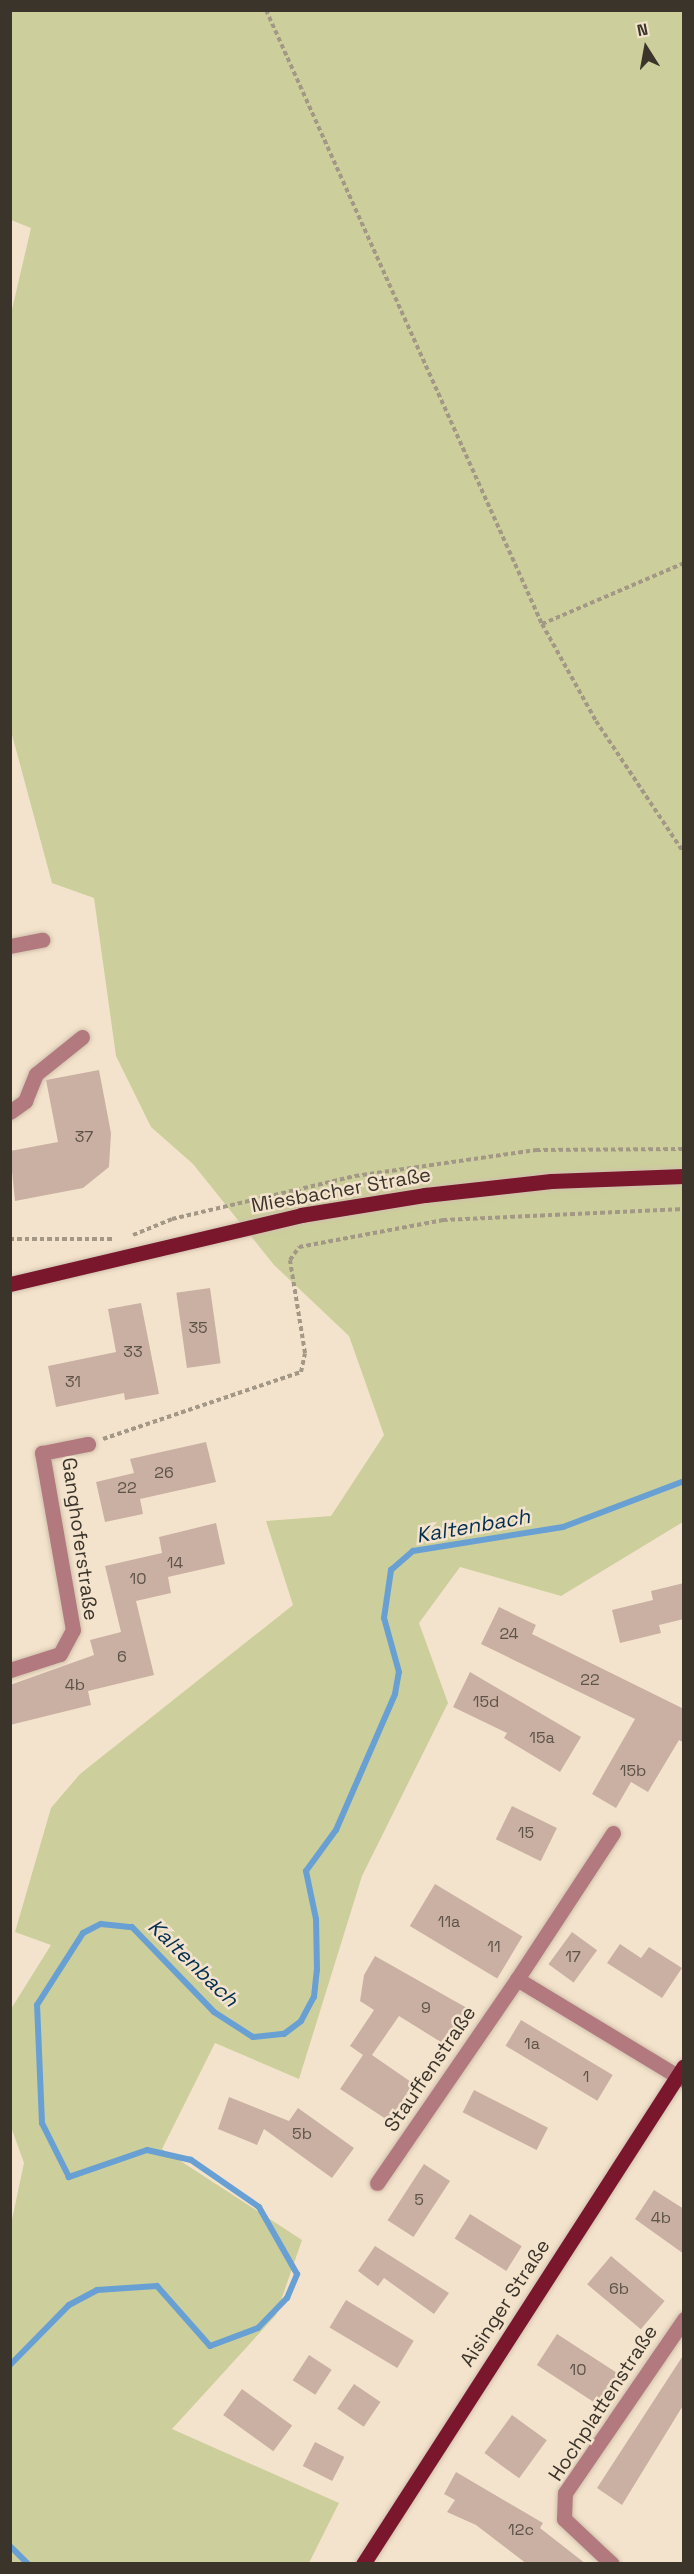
<!DOCTYPE html>
<html>
<head>
<meta charset="utf-8">
<style>
	body { margin:0 }
	#map { position:relative; width:694px; height:2574px; overflow:hidden; background:#f4e3cc; font-family:"Space Grotesk",sans-serif }
	div>[style] { position:absolute }
	.green>* { inset:0; background:#cccf9b }
	.stream>* { height:6px; margin:-3px; padding:0 3px; transform-origin:3px; border-radius:3px; background:#69a0d4 }
	.building>* { inset:0; background:#cab0a3; transform-origin:0 0 }
	.path>* { height:4px; margin-top:-2px; transform-origin:0; background:repeating-linear-gradient(90deg,#a39786 0 4.5px,transparent 0 7.5px) }
	.roads { filter:drop-shadow(0 0 2px #cfc0ac) drop-shadow(0 0 2px #cfc0ac) }
	.minor>* { height:15px; margin:-7.5px; padding:0 7.5px; transform-origin:7.5px; border-radius:7.5px; background:#b27a7e }
	.major>* { height:15px; margin:-7.5px; padding:0 7.5px; transform-origin:7.5px; border-radius:7.5px; background:#7a172d }
	span { translate:-50% -50%; white-space:nowrap; text-align:center; line-height:1.15; -webkit-text-stroke:5px #f4e3cc; paint-order:stroke }
	.number-label { font-size:16px; color:#5e5349 }
	.number-label span { -webkit-text-stroke-width:0 }
	.street-label { font-size:20px; color:#3a342b }
	.water-label { font-size:21px; color:#022e50; font-style:italic }
	.frame { position:absolute; inset:0; border:12px solid #3a342b; pointer-events:none }
	.north { position:absolute; left:616px; top:18px; width:60px; height:60px; -webkit-text-stroke:4px #f4e3cc; paint-order:stroke; rotate:349deg; font-size:16px; font-weight:700; line-height:24px; text-align:center; color:#3a342b }
	.north::after { content:''; display:block; margin:auto; width:21px; height:27px; background:#3a342b; clip-path:polygon(50% 0,100% 100%,50% 72%,0 100%) }
</style>
</head>
<body>
<div id="map">
	<div class="green">
		<div style="clip-path:polygon(11px 11px,683px 11px,683px 1522px,561px 1596px,460px 1567px,419px 1623px,448px 1703px,362px 1876px,299px 2079px,215px 2043px,162px 2149px,302px 2240px,276px 2315px,172px 2429px,339px 2503px,309px 2563px,11px 2563px,10px 2229px,24px 2163px,11px 2127px,11px 2009px,51px 1945px,15px 1932px,51px 1808px,80px 1774px,293px 1605px,266px 1521px,331px 1516px,384px 1435px,349px 1336px,274px 1265px,193px 1164px,151px 1127px,116px 1056px,94px 898px,52px 883px,11px 731px,10px 318px,31px 228px,11px 220px)"></div>
	</div>
	<div class="stream">
		<div style="left:10px;top:2365px;width:84px;rotate:-45.5deg"></div>
		<div style="left:69px;top:2305px;width:32px;rotate:-28deg"></div>
		<div style="left:97px;top:2290px;width:60px;rotate:-3.8deg"></div>
		<div style="left:157px;top:2286px;width:80px;rotate:48.5deg"></div>
		<div style="left:210px;top:2346px;width:51px;rotate:-20.6deg"></div>
		<div style="left:258px;top:2328px;width:42px;rotate:-46deg"></div>
		<div style="left:287px;top:2298px;width:26px;rotate:-67deg"></div>
		<div style="left:297px;top:2274px;width:77px;rotate:-119.6deg"></div>
		<div style="left:259px;top:2207px;width:83px;rotate:-145.3deg"></div>
		<div style="left:191px;top:2160px;width:45px;rotate:-167.2deg"></div>
		<div style="left:147px;top:2150px;width:83px;rotate:160.9deg"></div>
		<div style="left:69px;top:2177px;width:60px;rotate:-116.6deg"></div>
		<div style="left:42px;top:2123px;width:118px;rotate:-92.4deg"></div>
		<div style="left:37px;top:2005px;width:85px;rotate:-57.4deg"></div>
		<div style="left:83px;top:1933px;width:20px;rotate:-27deg"></div>
		<div style="left:101px;top:1924px;width:31px;rotate:6deg"></div>
		<div style="left:132px;top:1927px;width:118px;rotate:46deg"></div>
		<div style="left:214px;top:2012px;width:46px;rotate:32.7deg"></div>
		<div style="left:253px;top:2037px;width:31px;rotate:-6deg"></div>
		<div style="left:284px;top:2034px;width:21px;rotate:-37deg"></div>
		<div style="left:301px;top:2021px;width:27px;rotate:-62deg"></div>
		<div style="left:314px;top:1997px;width:27px;rotate:-84deg"></div>
		<div style="left:317px;top:1970px;width:51px;rotate:-91.1deg"></div>
		<div style="left:316px;top:1919px;width:49px;rotate:-101.8deg"></div>
		<div style="left:306px;top:1871px;width:51px;rotate:-53.8deg"></div>
		<div style="left:336px;top:1830px;width:148px;rotate:-66.5deg"></div>
		<div style="left:395px;top:1694px;width:22px;rotate:-80deg"></div>
		<div style="left:399px;top:1672px;width:56px;rotate:-105.5deg"></div>
		<div style="left:384px;top:1618px;width:49px;rotate:-81.7deg"></div>
		<div style="left:391px;top:1570px;width:29px;rotate:-41deg"></div>
		<div style="left:413px;top:1551px;width:152px;rotate:-9.1deg"></div>
		<div style="left:563px;top:1527px;width:129px;rotate:-20.8deg"></div>
		<div style="left:10px;top:2546px;width:25px;rotate:45deg"></div>
	</div>
	<div class="building">
		<div style="clip-path:polygon(99px 1070px,111px 1133px,109px 1167px,83px 1188px,15px 1201px,10px 1151px,58px 1142px,46px 1080px)"></div>
		<div style="left:210px;top:1288px;width:76px;height:34px;rotate:82deg"></div>
		<div style="clip-path:polygon(141px 1303px,159px 1394px,125px 1400px,124px 1393px,56px 1407px,48px 1366px,116px 1352px,108px 1309px)"></div>
		<div style="clip-path:polygon(206px 1442px,216px 1482px,140px 1499px,143px 1514px,105px 1522px,96px 1482px,134px 1473px,130px 1459px)"></div>
		<div style="clip-path:polygon(216px 1523px,225px 1564px,168px 1577px,171px 1593px,136px 1601px,154px 1675px,88px 1691px,91px 1705px,10px 1725px,10px 1685px,94px 1655px,90px 1640px,121px 1632px,105px 1566px,162px 1553px,159px 1537px)"></div>
		<div style="clip-path:polygon(684px 1583px,684px 1619px,659px 1625px,661px 1633px,620px 1643px,612px 1610px,653px 1600px,651px 1591px)"></div>
		<div style="clip-path:polygon(499px 1607px,536px 1625px,532px 1634px,684px 1709px,684px 1743px,679px 1740px,648px 1792px,631px 1782px,616px 1808px,592px 1794px,635px 1719px,481px 1644px)"></div>
		<div style="clip-path:polygon(470px 1672px,581px 1737px,560px 1772px,504px 1738px,507px 1733px,453px 1707px)"></div>
		<div style="left:512px;top:1806px;width:50px;height:37px;rotate:26deg"></div>
		<div style="left:435px;top:1884px;width:102px;height:49px;rotate:31deg"></div>
		<div style="left:572px;top:1932px;width:31px;height:40px;rotate:36deg"></div>
		<div style="clip-path:polygon(620px 1944px,641px 1958px,649px 1947px,682px 1968px,662px 1998px,607px 1963px)"></div>
		<div style="clip-path:polygon(375px 1956px,467px 2008px,444px 2044px,399px 2016px,372px 2055px,414px 2084px,389px 2121px,340px 2089px,363px 2055px,350px 2046px,374px 2010px,360px 2001px,364px 1975px)"></div>
		<div style="left:521px;top:2020px;width:107px;height:30px;rotate:31deg"></div>
		<div style="left:474px;top:2090px;width:83px;height:25px;rotate:27deg"></div>
		<div style="clip-path:polygon(229px 2097px,289px 2121px,298px 2108px,354px 2148px,332px 2178px,264px 2129px,257px 2145px,218px 2129px)"></div>
		<div style="left:424px;top:2164px;width:31px;height:67px;rotate:33deg"></div>
		<div style="clip-path:polygon(654px 2190px,684px 2209px,684px 2254px,635px 2219px)"></div>
		<div style="left:470px;top:2214px;width:61px;height:29px;rotate:32deg"></div>
		<div style="clip-path:polygon(375px 2246px,449px 2293px,434px 2314px,384px 2278px,378px 2286px,358px 2271px)"></div>
		<div style="left:611px;top:2256px;width:70px;height:37px;rotate:40deg"></div>
		<div style="left:346px;top:2300px;width:79px;height:32px;rotate:31deg"></div>
		<div style="left:557px;top:2334px;width:75px;height:37px;rotate:33deg"></div>
		<div style="clip-path:polygon(684px 2354px,684px 2404px,622px 2505px,597px 2488px)"></div>
		<div style="left:309px;top:2355px;width:27px;height:30px;rotate:33deg"></div>
		<div style="left:354px;top:2384px;width:32px;height:30px;rotate:34deg"></div>
		<div style="left:242px;top:2389px;width:62px;height:32px;rotate:36deg"></div>
		<div style="left:512px;top:2415px;width:43px;height:47px;rotate:36deg"></div>
		<div style="left:315px;top:2442px;width:33px;height:27px;rotate:27deg"></div>
		<div style="clip-path:polygon(456px 2472px,543px 2523px,540px 2528px,586px 2564px,527px 2564px,476px 2525px,447px 2512px,455px 2500px,444px 2494px)"></div>
	</div>
	<div class="path">
		<div style="left:266px;top:10px;width:673px;rotate:65.8deg"></div>
		<div style="left:542px;top:624px;width:111px;rotate:60.9deg"></div>
		<div style="left:596px;top:721px;width:159px;rotate:56.3deg"></div>
		<div style="left:542px;top:624px;width:155px;rotate:-23.2deg"></div>
		<div style="left:133px;top:1235px;width:42px;rotate:-22.3deg"></div>
		<div style="left:172px;top:1219px;width:188px;rotate:-13.2deg"></div>
		<div style="left:355px;top:1176px;width:183px;rotate:-8.2deg"></div>
		<div style="left:536px;top:1150px;width:148px;rotate:-0.4deg"></div>
		<div style="left:10px;top:1239px;width:104px"></div>
		<div style="left:103px;top:1439px;width:209px;rotate:-18.7deg"></div>
		<div style="left:301px;top:1372px;width:19px;rotate:-78deg"></div>
		<div style="left:305px;top:1353px;width:94px;rotate:-99.2deg"></div>
		<div style="left:290px;top:1260px;width:16px;rotate:-55deg"></div>
		<div style="left:299px;top:1247px;width:147px;rotate:-10.6deg"></div>
		<div style="left:443px;top:1220px;width:241px;rotate:-2.6deg"></div>
	</div>
	<div class="roads">
		<div class="minor">
			<div style="left:10px;top:946px;width:33px;rotate:-11deg"></div>
			<div style="left:10px;top:1112px;width:19px;rotate:-36deg"></div>
			<div style="left:25px;top:1101px;width:29px;rotate:-68deg"></div>
			<div style="left:36px;top:1074px;width:59px;rotate:-38.8deg"></div>
			<div style="left:10px;top:1670px;width:52px;rotate:-17.7deg"></div>
			<div style="left:60px;top:1654px;width:27px;rotate:-62deg"></div>
			<div style="left:73px;top:1630px;width:180px;rotate:-99.9deg"></div>
			<div style="left:42px;top:1453px;width:47px;rotate:-11.1deg"></div>
			<div style="left:613px;top:1833px;width:175px;rotate:123.3deg"></div>
			<div style="left:517px;top:1979px;width:195px;rotate:31.2deg"></div>
			<div style="left:377px;top:2183px;width:247px;rotate:-55.5deg"></div>
			<div style="left:612px;top:2564px;width:66px;rotate:-136.8deg"></div>
			<div style="left:564px;top:2519px;width:26px;rotate:-88deg"></div>
			<div style="left:565px;top:2493px;width:211px;rotate:-55.6deg"></div>
		</div>
		<div class="major">
			<div style="left:10px;top:1284px;width:299px;rotate:-13.3deg"></div>
			<div style="left:301px;top:1215px;width:126px;rotate:-9.2deg"></div>
			<div style="left:425px;top:1195px;width:127px;rotate:-6.3deg"></div>
			<div style="left:551px;top:1181px;width:133px;rotate:-2.2deg"></div>
			<div style="left:363px;top:2564px;width:592px;rotate:-57.2deg"></div>
		</div>
	</div>
	<div class="number-label">
		<span style="left:84px;top:1137px">37</span>
		<span style="left:198px;top:1328px">35</span>
		<span style="left:133px;top:1352px">33</span>
		<span style="left:73px;top:1382px">31</span>
		<span style="left:164px;top:1473px">26</span>
		<span style="left:127px;top:1488px">22</span>
		<span style="left:175px;top:1563px">14</span>
		<span style="left:138px;top:1579px">10</span>
		<span style="left:509px;top:1634px">24</span>
		<span style="left:122px;top:1657px">6</span>
		<span style="left:590px;top:1680px">22</span>
		<span style="left:75px;top:1685px">4b</span>
		<span style="left:486px;top:1702px">15d</span>
		<span style="left:542px;top:1738px">15a</span>
		<span style="left:633px;top:1771px">15b</span>
		<span style="left:526px;top:1833px">15</span>
		<span style="left:449px;top:1922px">11a</span>
		<span style="left:494px;top:1947px">11</span>
		<span style="left:573px;top:1957px">17</span>
		<span style="left:426px;top:2008px">9</span>
		<span style="left:532px;top:2044px">1a</span>
		<span style="left:586px;top:2077px">1</span>
		<span style="left:302px;top:2134px">5b</span>
		<span style="left:419px;top:2200px">5</span>
		<span style="left:661px;top:2218px">4b</span>
		<span style="left:619px;top:2289px">6b</span>
		<span style="left:578px;top:2370px">10</span>
		<span style="left:521px;top:2530px">12c</span>
	</div>
	<div class="street-label">
		<span style="left:341px;top:1190px;rotate:-10deg">Miesbacher Straße</span>
		<span style="left:80px;top:1539px;rotate:82deg">Ganghoferstraße</span>
		<span style="left:430px;top:2069px;rotate:-56deg">Stauffenstraße</span>
		<span style="left:505px;top:2303px;rotate:-57deg">Aisinger Straße</span>
		<span style="left:603px;top:2403px;rotate:-57deg">Hochplattenstraße</span>
	</div>
	<div class="water-label">
		<span style="left:473px;top:1526px;rotate:-10deg">Kaltenbach</span>
		<span style="left:193px;top:1963px;rotate:44deg">Kaltenbach</span>
	</div>
	<div class="frame"></div>
	<div class="north">N</div>
</div>
</body>
</html>
